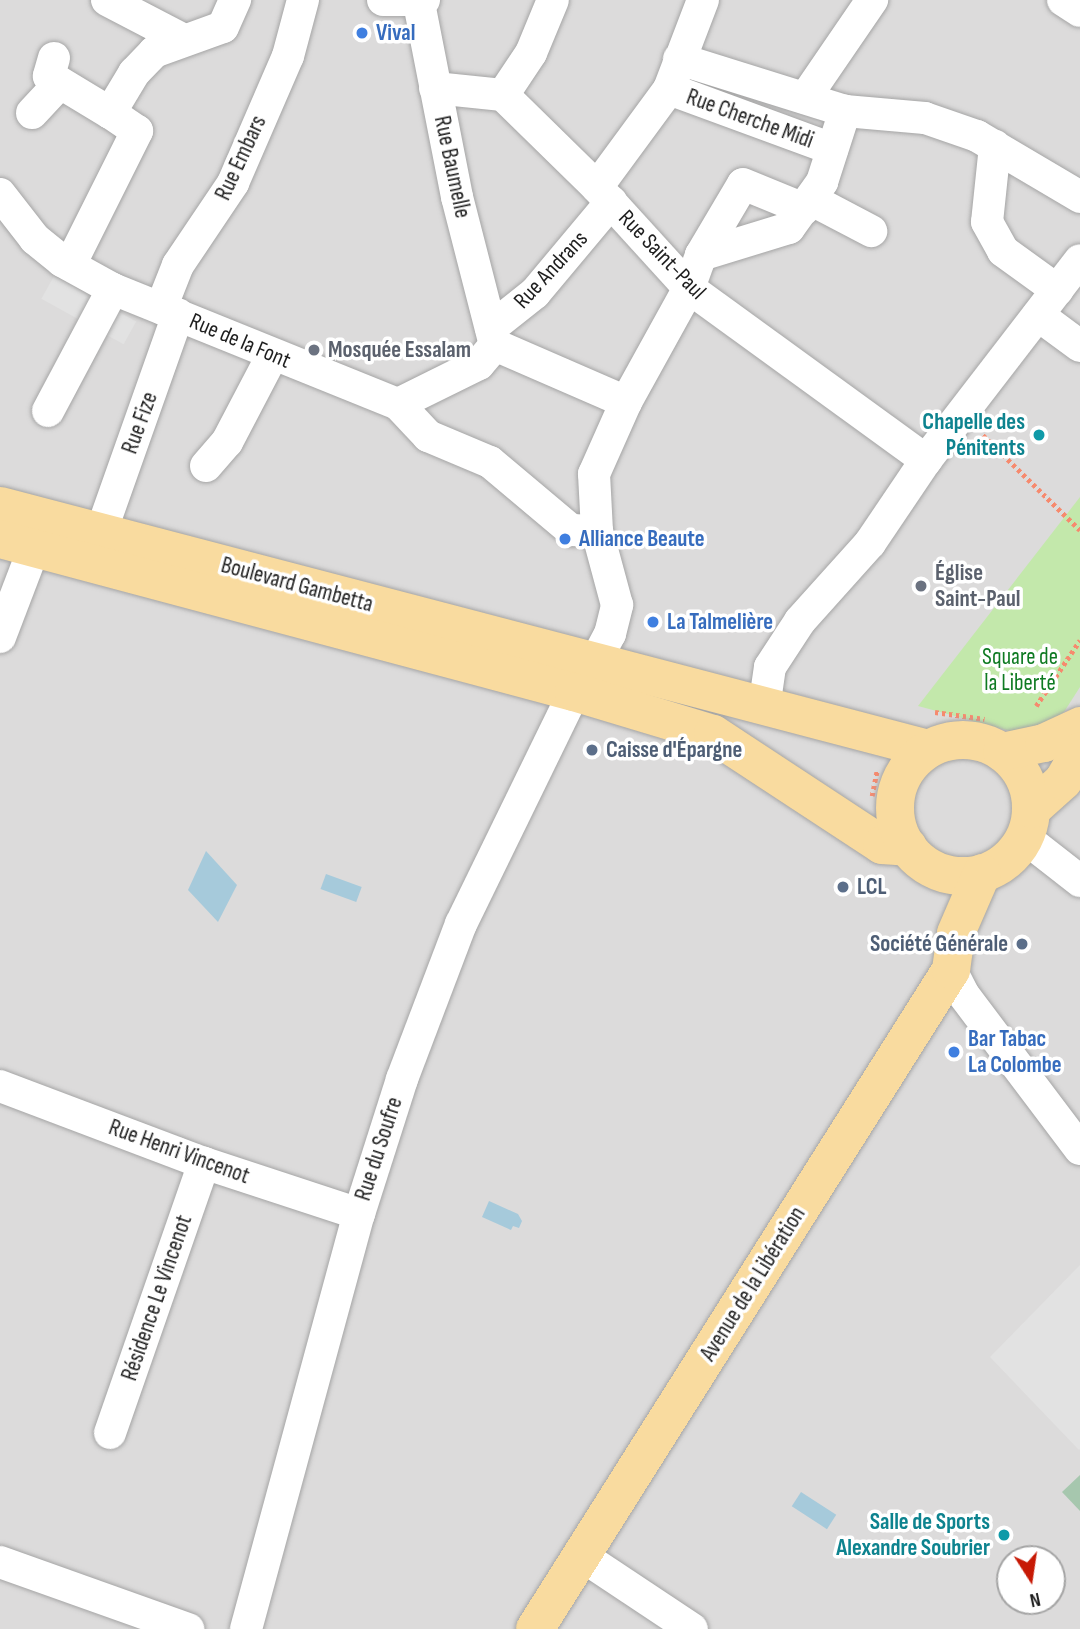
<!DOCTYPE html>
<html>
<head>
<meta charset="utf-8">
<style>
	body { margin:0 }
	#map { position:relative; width:1080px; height:1629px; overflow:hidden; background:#efece4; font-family:"Sofia Sans Condensed",sans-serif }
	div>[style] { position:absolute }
	.residential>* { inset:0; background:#dcdbdb }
	.grass>* { inset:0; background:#c3e8ab }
	.cemetery>* { inset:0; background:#a6c7ae }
	.parking>* { inset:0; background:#e2e2e2; transform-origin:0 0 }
	.water>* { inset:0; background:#a6cadb; transform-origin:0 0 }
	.path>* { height:4.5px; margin-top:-2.25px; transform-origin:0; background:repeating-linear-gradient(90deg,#f68a6e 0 3.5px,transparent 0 7px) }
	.roads { filter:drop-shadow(0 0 2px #a5a5a5) drop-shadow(0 0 2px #a5a5a5) }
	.minor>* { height:32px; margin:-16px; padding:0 16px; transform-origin:16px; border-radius:16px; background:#fff }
	.major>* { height:38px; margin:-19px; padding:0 19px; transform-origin:19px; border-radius:19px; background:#f9db9f }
	.major>.ring { margin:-19px; padding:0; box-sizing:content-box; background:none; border:38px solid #f9db9f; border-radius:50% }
	.dots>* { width:19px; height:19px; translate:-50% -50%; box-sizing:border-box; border:4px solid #fff; border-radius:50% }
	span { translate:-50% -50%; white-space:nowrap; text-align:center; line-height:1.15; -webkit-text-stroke:7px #fff; paint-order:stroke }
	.shop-label { font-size:23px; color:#366cbe; font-weight:700 }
	.left { translate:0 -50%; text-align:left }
	.street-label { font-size:23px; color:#1e1e1e }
	.worship-label { font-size:23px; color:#5b616d; font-weight:700 }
	.culture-label { font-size:23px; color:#0d838f; font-weight:700 }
	.right { translate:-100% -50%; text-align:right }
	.park-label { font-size:23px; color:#0e7a22 }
	.service-label { font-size:23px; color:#4e5e75; font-weight:700 }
	.north { position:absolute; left:996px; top:1545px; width:70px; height:70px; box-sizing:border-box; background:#fff; border:2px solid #a5a5a5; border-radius:50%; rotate:168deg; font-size:19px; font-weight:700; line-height:28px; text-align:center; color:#1e1e1e }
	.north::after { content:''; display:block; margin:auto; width:24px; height:32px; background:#c71905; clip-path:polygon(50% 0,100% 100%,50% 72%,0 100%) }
</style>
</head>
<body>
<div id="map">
	<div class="residential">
		<div style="clip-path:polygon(evenodd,0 0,1080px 0,1080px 1629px,0 1629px,0 0,1010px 1559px,1052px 1559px,1052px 1601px,1010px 1601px,1010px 1559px)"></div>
	</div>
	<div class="grass">
		<div style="clip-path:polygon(1080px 497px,1080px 687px,1064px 712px,1038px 729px,1010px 731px,918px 706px)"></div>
	</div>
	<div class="cemetery">
		<div style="clip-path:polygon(1080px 1475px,1080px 1511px,1062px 1492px)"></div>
	</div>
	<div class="parking">
		<div style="left:54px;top:276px;width:94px;height:26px;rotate:29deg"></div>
		<div style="clip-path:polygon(1080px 1265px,1080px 1449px,1079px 1450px,990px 1357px)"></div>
	</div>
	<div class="water">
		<div style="clip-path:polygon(206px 851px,237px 885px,218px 922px,188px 890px)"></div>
		<div style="left:326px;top:874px;width:38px;height:16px;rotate:20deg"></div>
		<div style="clip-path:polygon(489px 1201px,518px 1214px,522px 1221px,519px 1228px,513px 1226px,511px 1230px,482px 1217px)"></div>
		<div style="left:801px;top:1492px;width:42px;height:17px;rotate:33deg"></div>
	</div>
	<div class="path">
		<div style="left:983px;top:435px;width:136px;rotate:44.4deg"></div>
		<div style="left:1036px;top:706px;width:79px;rotate:-56.3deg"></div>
		<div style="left:935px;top:712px;width:50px;rotate:8deg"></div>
		<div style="left:872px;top:796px;width:26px;rotate:-79deg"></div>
	</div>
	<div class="roads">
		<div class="minor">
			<div style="left:107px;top:0;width:85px;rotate:27.5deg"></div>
			<div style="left:383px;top:0;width:35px"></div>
			<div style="left:424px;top:0;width:6px;rotate:149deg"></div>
			<div style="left:419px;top:3px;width:198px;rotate:78.9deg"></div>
			<div style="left:457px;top:197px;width:153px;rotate:75.6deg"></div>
			<div style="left:1063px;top:0;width:20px;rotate:33deg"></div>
			<div style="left:54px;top:58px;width:19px;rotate:106deg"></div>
			<div style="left:49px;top:76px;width:71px;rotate:31.2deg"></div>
			<div style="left:679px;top:59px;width:174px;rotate:17.4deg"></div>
			<div style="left:435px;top:88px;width:68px;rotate:5.9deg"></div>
			<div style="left:503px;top:95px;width:132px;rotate:44.4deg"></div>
			<div style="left:597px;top:187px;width:137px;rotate:47.7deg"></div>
			<div style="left:689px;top:288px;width:293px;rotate:36deg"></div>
			<div style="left:669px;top:89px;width:174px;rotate:20.2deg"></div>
			<div style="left:503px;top:95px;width:50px;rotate:-56.3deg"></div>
			<div style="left:531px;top:53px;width:57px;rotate:-67.5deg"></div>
			<div style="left:805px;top:98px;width:119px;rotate:-55.6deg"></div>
			<div style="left:32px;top:113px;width:41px;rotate:-47deg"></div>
			<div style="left:995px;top:146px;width:76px;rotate:96deg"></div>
			<div style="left:987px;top:222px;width:33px;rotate:61deg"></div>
			<div style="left:1003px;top:251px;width:67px;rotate:35.8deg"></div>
			<div style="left:597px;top:187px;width:122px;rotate:-53.7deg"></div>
			<div style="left:669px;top:89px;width:95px;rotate:-69.1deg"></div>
			<div style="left:0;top:194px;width:57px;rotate:52.1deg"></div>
			<div style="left:35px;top:239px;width:35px;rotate:39deg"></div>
			<div style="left:62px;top:261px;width:58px;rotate:28.8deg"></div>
			<div style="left:113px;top:289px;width:307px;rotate:22deg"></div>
			<div style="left:398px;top:404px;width:44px;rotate:46.8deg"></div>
			<div style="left:428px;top:436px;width:67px;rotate:22.8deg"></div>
			<div style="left:490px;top:462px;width:106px;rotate:40deg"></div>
			<div style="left:571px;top:530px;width:26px;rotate:2deg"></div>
			<div style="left:812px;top:200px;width:67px;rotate:27.7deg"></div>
			<div style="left:701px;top:255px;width:82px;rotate:-59.4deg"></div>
			<div style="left:743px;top:184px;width:66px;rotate:22.3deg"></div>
			<div style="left:70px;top:265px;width:150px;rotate:-63.4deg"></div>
			<div style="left:137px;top:131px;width:32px;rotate:-146deg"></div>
			<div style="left:110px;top:113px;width:47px;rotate:-59deg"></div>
			<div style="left:134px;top:73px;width:29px;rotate:-46deg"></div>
			<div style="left:154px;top:52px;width:73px;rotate:-19.9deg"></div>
			<div style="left:223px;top:27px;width:30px;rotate:-66deg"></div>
			<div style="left:161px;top:308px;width:46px;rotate:-68.4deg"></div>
			<div style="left:178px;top:265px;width:99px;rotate:-56.1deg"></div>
			<div style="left:233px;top:183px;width:138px;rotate:-66.6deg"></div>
			<div style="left:288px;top:56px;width:58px;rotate:-75deg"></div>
			<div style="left:1038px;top:315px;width:52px;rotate:36.4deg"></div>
			<div style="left:491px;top:328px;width:56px;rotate:-38.5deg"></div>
			<div style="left:535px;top:293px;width:119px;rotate:-50.1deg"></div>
			<div style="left:495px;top:345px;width:143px;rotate:23.5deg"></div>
			<div style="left:398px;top:404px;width:90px;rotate:-26.3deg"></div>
			<div style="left:479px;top:364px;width:25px;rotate:-50deg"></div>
			<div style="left:48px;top:411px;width:138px;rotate:-62deg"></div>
			<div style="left:206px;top:466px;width:32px;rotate:-49deg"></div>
			<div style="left:227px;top:442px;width:97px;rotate:-62.4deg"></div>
			<div style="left:101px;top:532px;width:231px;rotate:-70.5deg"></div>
			<div style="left:0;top:637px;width:95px;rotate:-69.1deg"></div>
			<div style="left:596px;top:660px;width:30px;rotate:-62deg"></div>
			<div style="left:610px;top:634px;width:30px;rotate:-76deg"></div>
			<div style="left:617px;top:605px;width:77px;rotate:-105.1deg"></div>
			<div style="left:597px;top:531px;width:57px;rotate:-93deg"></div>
			<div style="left:594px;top:474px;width:79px;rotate:-66deg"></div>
			<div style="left:626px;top:402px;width:130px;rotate:-61.1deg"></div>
			<div style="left:689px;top:288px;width:35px;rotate:-70deg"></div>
			<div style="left:701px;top:255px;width:92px;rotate:-17.1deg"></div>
			<div style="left:789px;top:228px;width:57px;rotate:-54.3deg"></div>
			<div style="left:822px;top:182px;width:75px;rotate:-72.1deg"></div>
			<div style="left:845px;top:111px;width:80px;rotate:5deg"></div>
			<div style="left:925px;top:118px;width:55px;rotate:19.1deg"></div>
			<div style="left:977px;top:136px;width:120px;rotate:30.6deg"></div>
			<div style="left:764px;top:708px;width:41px;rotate:-81.7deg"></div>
			<div style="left:770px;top:667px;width:55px;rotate:-56.9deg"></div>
			<div style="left:800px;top:621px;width:105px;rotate:-48.1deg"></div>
			<div style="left:870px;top:543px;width:100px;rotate:-56deg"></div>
			<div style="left:926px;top:460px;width:252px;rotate:-52.4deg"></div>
			<div style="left:1025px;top:838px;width:70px;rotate:38deg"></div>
			<div style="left:951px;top:970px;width:27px;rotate:63deg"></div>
			<div style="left:963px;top:994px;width:194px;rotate:53deg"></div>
			<div style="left:0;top:1086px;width:218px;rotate:20.7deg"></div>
			<div style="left:204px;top:1163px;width:163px;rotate:18.2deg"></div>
			<div style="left:110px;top:1433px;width:286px;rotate:-70.8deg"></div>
			<div style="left:582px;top:1556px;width:132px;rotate:33.6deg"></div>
			<div style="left:0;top:1562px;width:200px;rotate:19.6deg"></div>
			<div style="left:246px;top:1629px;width:430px;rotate:-74.8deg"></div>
			<div style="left:359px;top:1214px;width:142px;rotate:-72.3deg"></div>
			<div style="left:402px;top:1079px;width:166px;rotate:-69.2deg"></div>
			<div style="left:461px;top:924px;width:258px;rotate:-64deg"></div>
		</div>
		<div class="major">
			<div style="left:0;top:506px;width:959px;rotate:14.67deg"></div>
			<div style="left:0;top:539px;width:594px;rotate:14.93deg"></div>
			<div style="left:574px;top:692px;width:145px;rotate:16.8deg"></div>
			<div style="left:713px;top:734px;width:202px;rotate:33.3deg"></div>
			<div style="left:882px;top:845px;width:26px;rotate:4deg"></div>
			<div class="ring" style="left:895px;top:740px;width:98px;height:98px"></div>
			<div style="left:1002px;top:752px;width:43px;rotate:-12.1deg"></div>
			<div style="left:1044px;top:743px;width:40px;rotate:-25deg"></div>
			<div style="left:1032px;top:809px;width:42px;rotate:-42.1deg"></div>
			<div style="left:1063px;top:781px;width:34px;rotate:-60deg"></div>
			<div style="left:535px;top:1629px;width:779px;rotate:-57.74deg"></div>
			<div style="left:951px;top:970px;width:37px;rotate:-82deg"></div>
			<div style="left:956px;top:933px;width:65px;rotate:-66.6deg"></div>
		</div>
	</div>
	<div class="dots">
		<div style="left:362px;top:33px;background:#3f7fe0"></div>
		<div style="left:314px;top:350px;background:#6b7280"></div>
		<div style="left:1039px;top:435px;background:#0f9aa8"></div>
		<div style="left:565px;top:539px;background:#3f7fe0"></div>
		<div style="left:921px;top:586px;background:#6b7280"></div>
		<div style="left:653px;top:622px;background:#3f7fe0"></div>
		<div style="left:592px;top:750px;background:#5c6f8a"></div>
		<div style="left:843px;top:887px;background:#5c6f8a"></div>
		<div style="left:1022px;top:944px;background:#5c6f8a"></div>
		<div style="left:954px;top:1052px;background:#3f7fe0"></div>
		<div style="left:1004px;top:1535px;background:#0f9aa8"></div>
	</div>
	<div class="shop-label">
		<span class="left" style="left:376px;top:33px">Vival</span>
		<span class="left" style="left:579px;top:539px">Alliance Beaute</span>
		<span class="left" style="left:667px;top:622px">La Talmelière</span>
		<span class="left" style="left:968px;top:1052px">Bar Tabac<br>La Colombe</span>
	</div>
	<div class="street-label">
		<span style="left:750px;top:119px;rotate:20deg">Rue Cherche Midi</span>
		<span style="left:241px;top:158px;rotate:-65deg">Rue Embars</span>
		<span style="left:452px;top:167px;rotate:78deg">Rue Baumelle</span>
		<span style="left:662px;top:255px;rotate:46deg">Rue Saint-Paul</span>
		<span style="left:551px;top:270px;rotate:-47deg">Rue Andrans</span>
		<span style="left:240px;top:341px;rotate:23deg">Rue de la Font</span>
		<span style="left:140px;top:423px;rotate:-70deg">Rue Fize</span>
		<span style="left:297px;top:585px;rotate:15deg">Boulevard Gambetta</span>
		<span style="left:379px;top:1149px;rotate:-72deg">Rue du Soufre</span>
		<span style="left:179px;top:1152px;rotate:20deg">Rue Henri Vincenot</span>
		<span style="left:753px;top:1284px;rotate:-58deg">Avenue de la Libération</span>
		<span style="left:157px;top:1298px;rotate:-71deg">Résidence Le Vincenot</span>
	</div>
	<div class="worship-label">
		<span class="left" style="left:328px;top:350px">Mosquée Essalam</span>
		<span class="left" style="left:935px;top:586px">Église<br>Saint-Paul</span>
	</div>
	<div class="culture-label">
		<span class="right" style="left:1025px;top:435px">Chapelle des<br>Pénitents</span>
		<span class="right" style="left:990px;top:1535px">Salle de Sports<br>Alexandre Soubrier</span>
	</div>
	<div class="park-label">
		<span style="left:1020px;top:670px">Square de<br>la Liberté</span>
	</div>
	<div class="service-label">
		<span class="left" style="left:606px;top:750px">Caisse d'Épargne</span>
		<span class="left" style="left:857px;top:887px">LCL</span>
		<span class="right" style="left:1008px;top:944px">Société Générale</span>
	</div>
	<div class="north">N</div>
</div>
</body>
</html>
